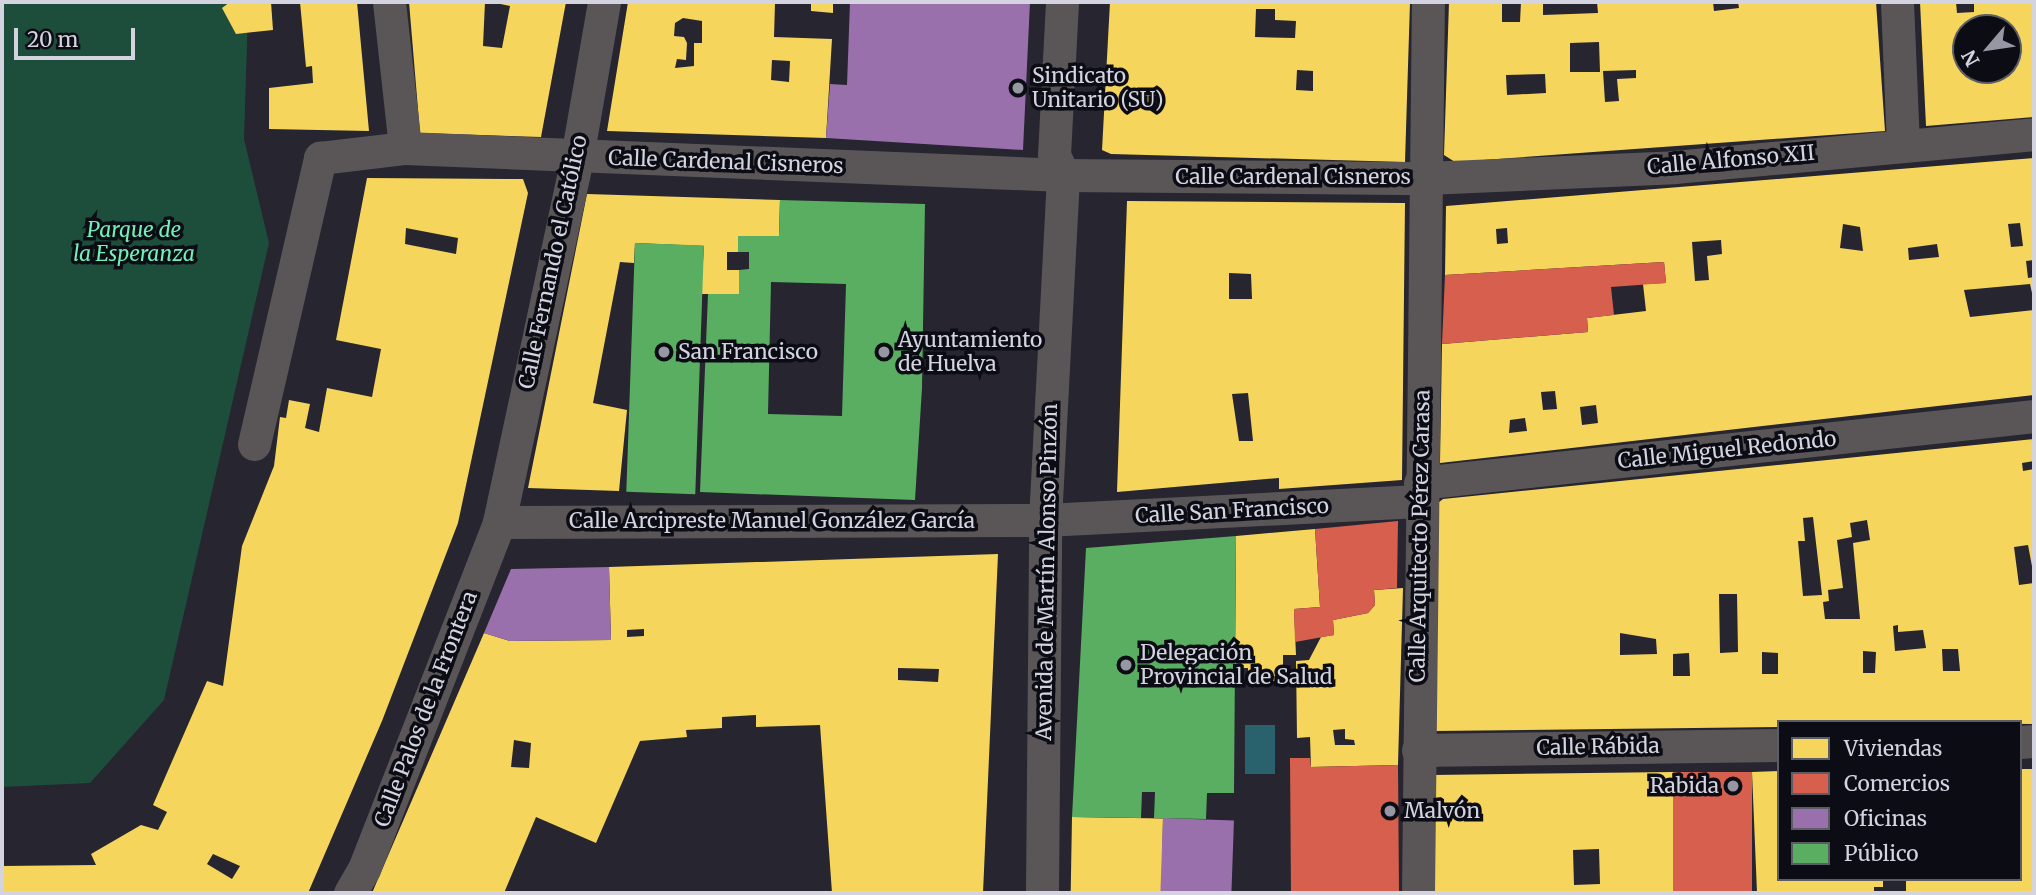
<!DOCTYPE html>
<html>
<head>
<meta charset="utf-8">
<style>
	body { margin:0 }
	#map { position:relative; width:2036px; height:895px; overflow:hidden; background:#262530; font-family:Merriweather,serif }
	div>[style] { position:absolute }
	.green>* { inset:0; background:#1c4e3b }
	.water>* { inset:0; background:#29616c; transform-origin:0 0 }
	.homes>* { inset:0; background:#f6d55c; transform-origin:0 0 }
	.shops>* { inset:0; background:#d6604d; transform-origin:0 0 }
	.offices>* { inset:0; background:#9970ab; transform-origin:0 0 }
	.public>* { inset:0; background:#5aae61; transform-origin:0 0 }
	.pedestrian>* { height:33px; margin:-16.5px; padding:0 16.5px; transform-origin:16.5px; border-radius:16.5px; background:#5a5658 }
	.dots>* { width:19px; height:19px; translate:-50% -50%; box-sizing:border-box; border:4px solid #0c0c14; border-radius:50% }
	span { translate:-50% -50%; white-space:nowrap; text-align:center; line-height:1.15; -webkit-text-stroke:7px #0c0c14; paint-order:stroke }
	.poi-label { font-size:21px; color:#d4d4e1 }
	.left { translate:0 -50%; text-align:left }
	.right { translate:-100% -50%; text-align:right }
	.street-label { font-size:21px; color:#d4d4e1 }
	.park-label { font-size:21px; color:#71f1ba; font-style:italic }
	.frame { position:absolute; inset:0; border:4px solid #d4d4e1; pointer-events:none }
	.legend { position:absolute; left:1777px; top:720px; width:245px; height:161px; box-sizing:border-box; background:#0c0c14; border:2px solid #5c5c66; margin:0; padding:9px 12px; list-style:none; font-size:21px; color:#d4d4e1 }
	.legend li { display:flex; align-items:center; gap:14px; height:35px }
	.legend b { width:35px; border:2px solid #5c5c66 }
	.north { position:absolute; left:1952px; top:14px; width:70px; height:70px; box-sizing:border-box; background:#0c0c14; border:2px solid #5c5c66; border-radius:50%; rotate:241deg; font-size:19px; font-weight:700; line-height:28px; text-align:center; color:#d4d4e1 }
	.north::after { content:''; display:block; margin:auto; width:24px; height:32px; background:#9797a3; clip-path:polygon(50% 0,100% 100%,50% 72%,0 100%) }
	.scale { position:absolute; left:14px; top:28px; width:121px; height:32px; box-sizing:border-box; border:4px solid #d4d4e1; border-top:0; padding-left:9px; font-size:21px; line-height:24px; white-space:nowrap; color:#d4d4e1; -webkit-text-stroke:5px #0c0c14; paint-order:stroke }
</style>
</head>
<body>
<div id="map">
	<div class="green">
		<div style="clip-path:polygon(2px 2px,241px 2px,248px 13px,244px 139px,269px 243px,164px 700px,90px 783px,2px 787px)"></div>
	</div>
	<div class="water">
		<div style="left:1245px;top:725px;width:30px;height:49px"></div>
	</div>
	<div class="homes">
		<div style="clip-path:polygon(230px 2px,271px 2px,273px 30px,236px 34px,222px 8px)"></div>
		<div style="clip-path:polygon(300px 2px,357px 2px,369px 131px,269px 129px,269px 88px,313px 83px,312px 66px,306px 67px)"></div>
		<div style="clip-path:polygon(409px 2px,485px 2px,483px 46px,502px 48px,510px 6px,491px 2px,566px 2px,541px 137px,420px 133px)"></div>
		<div style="clip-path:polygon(evenodd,628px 2px,767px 2px,775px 3px,774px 37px,832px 39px,826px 138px,607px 131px,628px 2px,683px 18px,702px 21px,702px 43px,694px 43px,694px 66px,675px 68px,677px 59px,686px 60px,687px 43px,684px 37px,674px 36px,675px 23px,683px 18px,628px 2px,772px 60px,790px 61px,789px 82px,771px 80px,772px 60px)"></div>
		<div style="clip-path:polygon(811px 2px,833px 2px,833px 13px,811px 11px)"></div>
		<div style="clip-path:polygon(evenodd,1110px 2px,1410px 2px,1405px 162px,1111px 154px,1102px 150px,1110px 2px,1256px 9px,1275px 9px,1275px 20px,1296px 21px,1295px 38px,1255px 37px,1256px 9px,1110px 2px,1297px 70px,1313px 71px,1313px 91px,1296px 90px,1297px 70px)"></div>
		<div style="clip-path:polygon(evenodd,1449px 2px,1502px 2px,1502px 22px,1520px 22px,1521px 2px,1543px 2px,1543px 15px,1598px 13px,1597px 2px,1713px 2px,1714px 11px,1739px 8px,1738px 2px,1876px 2px,1885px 131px,1455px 162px,1444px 155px,1449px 2px,1599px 42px,1600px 72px,1570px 72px,1570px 43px,1599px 42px,1449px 2px,1636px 70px,1636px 78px,1617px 79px,1619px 101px,1605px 102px,1603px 71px,1636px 70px,1449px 2px,1545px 74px,1546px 93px,1507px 95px,1506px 75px,1545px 74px)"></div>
		<div style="clip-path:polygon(evenodd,1920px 2px,1956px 2px,1957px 13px,1974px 12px,1974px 2px,2034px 2px,2034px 117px,1926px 126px,1920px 2px,1966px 28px,2008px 28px,2008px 70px,1962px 74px,1966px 28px)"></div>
		<div style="clip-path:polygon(evenodd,2034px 158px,2034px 260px,2026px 261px,2028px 278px,2034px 277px,2034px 302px,2030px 284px,1964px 290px,1970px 317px,2034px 310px,2034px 395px,1440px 463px,1442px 344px,1588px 332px,1587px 318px,1646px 311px,1643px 284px,1666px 283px,1664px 262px,1445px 275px,1446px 206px,2034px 158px,2020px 223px,2023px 246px,2011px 247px,2008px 224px,2020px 223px,2034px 158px,1843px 224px,1860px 227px,1863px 251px,1840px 248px,1843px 224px,2034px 158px,1507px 228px,1508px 243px,1497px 244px,1496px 229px,1507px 228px,2034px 158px,1721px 240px,1722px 254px,1707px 256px,1709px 280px,1695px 281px,1692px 242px,1721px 240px,2034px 158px,1937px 244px,1939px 257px,1909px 260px,1908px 248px,1937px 244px,2034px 158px,1555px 391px,1557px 409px,1543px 410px,1541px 392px,1555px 391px,2034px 158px,1596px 405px,1598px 423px,1582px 425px,1580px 407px,1596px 405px,2034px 158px,1525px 418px,1527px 431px,1509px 433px,1510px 420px,1525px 418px)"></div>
		<div style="clip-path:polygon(evenodd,367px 178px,523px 179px,528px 193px,458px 523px,382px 721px,308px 893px,2px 893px,2px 866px,96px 865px,91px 854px,141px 825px,158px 830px,167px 812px,153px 805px,207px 681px,223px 686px,242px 546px,274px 466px,280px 417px,286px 418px,289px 400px,310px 404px,305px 428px,319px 432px,327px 388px,372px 397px,381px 349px,336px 340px,367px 178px,406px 228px,458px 238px,456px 254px,405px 244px,406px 228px,367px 178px,213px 854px,240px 866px,232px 879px,207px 864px,213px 854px)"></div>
		<div style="clip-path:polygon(587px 194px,780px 200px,779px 236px,738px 236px,738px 252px,727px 252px,727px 270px,739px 270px,739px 294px,701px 294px,704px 246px,635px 243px,634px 263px,620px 262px,593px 403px,627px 410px,619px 491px,528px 488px)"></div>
		<div style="clip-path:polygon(evenodd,1127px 201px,1405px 203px,1402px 480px,1279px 489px,1279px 478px,1117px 492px,1127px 201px,1229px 273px,1251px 274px,1252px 299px,1229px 299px,1229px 273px,1127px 201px,1248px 393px,1253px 441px,1239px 441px,1232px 394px,1248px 393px)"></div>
		<div style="clip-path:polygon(evenodd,2034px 439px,2034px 461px,2022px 463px,2023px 471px,2034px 469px,2034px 577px,2028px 545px,2014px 547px,2019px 585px,2034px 583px,2034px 724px,1779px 722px,1779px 727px,1435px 731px,1438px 503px,1443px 499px,2034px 439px,1813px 517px,1822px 595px,1803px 596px,1798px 541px,1805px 541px,1803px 518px,1813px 517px,2034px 439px,1867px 520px,1870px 540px,1853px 543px,1860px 619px,1825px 619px,1823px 602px,1829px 601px,1828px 590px,1843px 588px,1837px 540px,1852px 537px,1850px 523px,1867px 520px,2034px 439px,1719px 594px,1737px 594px,1738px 652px,1720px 653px,1719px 594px,2034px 439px,1898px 625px,1898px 632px,1923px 630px,1926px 648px,1895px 651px,1893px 626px,1898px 625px,2034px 439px,1620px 633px,1656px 639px,1657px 654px,1620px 655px,1620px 633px,2034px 439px,1942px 649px,1958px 649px,1960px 671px,1943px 671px,1942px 649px,2034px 439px,1863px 651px,1876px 652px,1875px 673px,1863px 673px,1863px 651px,2034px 439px,1762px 652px,1778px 653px,1778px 674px,1762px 674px,1762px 652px,2034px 439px,1689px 653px,1690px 676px,1673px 676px,1673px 654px,1689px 653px)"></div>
		<div style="clip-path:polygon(1315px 529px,1320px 607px,1294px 609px,1296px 655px,1283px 655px,1283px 681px,1248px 682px,1248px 668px,1235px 668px,1236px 536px)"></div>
		<div style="clip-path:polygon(evenodd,998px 554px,983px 893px,832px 893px,820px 725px,756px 727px,756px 715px,722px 717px,722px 728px,686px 730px,687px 737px,640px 741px,596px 843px,536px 817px,504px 893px,372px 893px,484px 633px,510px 641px,611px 640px,609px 567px,998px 554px,644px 629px,644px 636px,627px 637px,627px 630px,644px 629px,998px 554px,898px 668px,939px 669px,938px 682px,898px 680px,898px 668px,998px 554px,514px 740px,531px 743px,529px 768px,511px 767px,514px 740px)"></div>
		<div style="clip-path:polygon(evenodd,1403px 588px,1398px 765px,1311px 767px,1310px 737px,1297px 738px,1296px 661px,1309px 660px,1321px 637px,1334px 635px,1333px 620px,1368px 613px,1375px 605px,1374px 590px,1403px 588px,1345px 729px,1345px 739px,1354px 740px,1355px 745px,1335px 745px,1333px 730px,1345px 729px)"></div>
		<div style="clip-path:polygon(2020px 769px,2034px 769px,2034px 893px,1906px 893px,1906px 879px,2020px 879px)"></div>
		<div style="clip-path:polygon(1779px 771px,1779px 879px,1883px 879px,1883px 887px,1874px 887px,1874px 893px,1757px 893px,1752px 772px)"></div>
		<div style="clip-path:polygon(evenodd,1673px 772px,1674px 893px,1432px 893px,1432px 775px,1673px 772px,1599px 849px,1600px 884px,1574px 885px,1573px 850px,1599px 849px)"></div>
		<div style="left:1072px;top:817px;width:91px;height:76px;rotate:1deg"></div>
	</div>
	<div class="shops">
		<div style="clip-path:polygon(1664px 262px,1666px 283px,1611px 287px,1614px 315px,1587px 318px,1588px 332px,1442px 344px,1445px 275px)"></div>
		<div style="clip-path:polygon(1398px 521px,1397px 588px,1374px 590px,1375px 605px,1368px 613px,1333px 620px,1334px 635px,1295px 642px,1294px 609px,1320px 607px,1315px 529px)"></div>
		<div style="clip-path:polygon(1290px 758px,1310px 758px,1311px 767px,1398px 765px,1399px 893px,1291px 893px)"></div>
		<div style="left:1673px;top:772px;width:79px;height:121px"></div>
	</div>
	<div class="offices">
		<div style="clip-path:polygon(850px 2px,1030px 2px,1023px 150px,826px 138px,830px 84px,847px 85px)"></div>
		<div style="clip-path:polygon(609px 567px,611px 640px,510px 641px,484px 633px,511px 569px)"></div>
		<div style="left:1163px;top:818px;width:71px;height:75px;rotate:2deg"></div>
	</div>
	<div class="public">
		<div style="clip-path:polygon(evenodd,780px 200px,925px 204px,922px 388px,915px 500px,700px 492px,708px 294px,739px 294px,739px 270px,749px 269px,749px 252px,738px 252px,738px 236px,779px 236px,780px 200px,771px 282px,846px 284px,842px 416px,768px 414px,771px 282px)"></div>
		<div style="left:635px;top:243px;width:69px;height:249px;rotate:2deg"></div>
		<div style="clip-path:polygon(1236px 536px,1234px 793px,1207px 793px,1206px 819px,1154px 818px,1155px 792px,1142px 792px,1141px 818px,1072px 817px,1086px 548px)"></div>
	</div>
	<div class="pedestrian">
		<div style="left:389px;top:2px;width:147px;rotate:83.7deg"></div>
		<div style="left:1897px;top:2px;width:142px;rotate:87.6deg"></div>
		<div style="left:254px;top:444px;width:294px;rotate:-77deg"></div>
		<div style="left:320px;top:158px;width:86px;rotate:-6.7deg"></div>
		<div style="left:405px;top:148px;width:659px;rotate:2.35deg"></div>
		<div style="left:1063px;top:175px;width:363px;rotate:0.5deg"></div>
		<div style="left:1426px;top:178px;width:248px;rotate:-2.5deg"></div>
		<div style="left:1674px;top:167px;width:362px;rotate:-5.2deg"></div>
		<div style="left:1420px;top:483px;width:618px;rotate:-6.23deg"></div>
		<div style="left:499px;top:522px;width:546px;rotate:-0.21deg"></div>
		<div style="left:1045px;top:520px;width:374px;rotate:-2.9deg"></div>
		<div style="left:2020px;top:742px;width:14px;rotate:-4deg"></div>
		<div style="left:1418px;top:750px;width:361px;rotate:-0.8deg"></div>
		<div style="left:350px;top:893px;width:28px;rotate:-60deg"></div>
		<div style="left:364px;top:869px;width:372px;rotate:-68.7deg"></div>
		<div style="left:499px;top:522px;width:373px;rotate:-77.9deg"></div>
		<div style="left:577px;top:157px;width:157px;rotate:-80.1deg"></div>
		<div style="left:1042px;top:893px;width:373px;rotate:-89.5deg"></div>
		<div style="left:1045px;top:520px;width:345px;rotate:-87deg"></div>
		<div style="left:1063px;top:175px;width:22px;rotate:-114deg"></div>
		<div style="left:1054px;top:155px;width:153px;rotate:-87deg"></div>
		<div style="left:1418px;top:893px;width:891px;rotate:-89.36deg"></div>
	</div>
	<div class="dots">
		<div style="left:1018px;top:88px;background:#9797a3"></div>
		<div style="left:664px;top:352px;background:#9797a3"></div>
		<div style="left:884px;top:352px;background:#9797a3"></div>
		<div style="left:1126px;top:665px;background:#9797a3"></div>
		<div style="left:1733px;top:786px;background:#9797a3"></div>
		<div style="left:1390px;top:811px;background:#9797a3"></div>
	</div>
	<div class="poi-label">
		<span class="left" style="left:1032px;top:88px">Sindicato<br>Unitario (SU)</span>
		<span class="left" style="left:898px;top:352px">Ayuntamiento<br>de Huelva</span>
		<span class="left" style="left:678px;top:352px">San Francisco</span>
		<span class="left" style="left:1140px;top:665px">Delegación<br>Provincial de Salud</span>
		<span class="right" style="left:1719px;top:786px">Rabida</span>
		<span class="left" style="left:1404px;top:811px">Malvón</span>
	</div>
	<div class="street-label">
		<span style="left:1731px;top:160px;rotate:-5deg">Calle Alfonso XII</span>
		<span style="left:726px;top:162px;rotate:2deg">Calle Cardenal Cisneros</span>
		<span style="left:1293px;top:177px">Calle Cardenal Cisneros</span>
		<span style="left:553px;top:262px;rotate:-78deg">Calle Fernando el Católico</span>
		<span style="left:1727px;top:450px;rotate:-6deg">Calle Miguel Redondo</span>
		<span style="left:1232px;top:511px;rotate:-3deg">Calle San Francisco</span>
		<span style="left:772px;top:521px">Calle Arcipreste Manuel González García</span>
		<span style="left:1420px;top:536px;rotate:-89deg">Calle Arquitecto Pérez Carasa</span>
		<span style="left:1047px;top:572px;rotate:-89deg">Avenida de Martín Alonso Pinzón</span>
		<span style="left:426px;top:709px;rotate:-69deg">Calle Palos de la Frontera</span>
		<span style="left:1598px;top:747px;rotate:-1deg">Calle Rábida</span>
	</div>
	<div class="park-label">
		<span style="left:134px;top:242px">Parque de<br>la Esperanza</span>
	</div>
	<div class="frame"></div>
	<ul class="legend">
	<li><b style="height:19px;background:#f6d55c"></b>Viviendas</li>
	<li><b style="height:19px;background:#d6604d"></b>Comercios</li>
	<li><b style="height:19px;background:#9970ab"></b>Oficinas</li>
	<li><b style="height:19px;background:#5aae61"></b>Público</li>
	</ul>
	<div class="north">N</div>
	<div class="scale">20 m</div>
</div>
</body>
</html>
